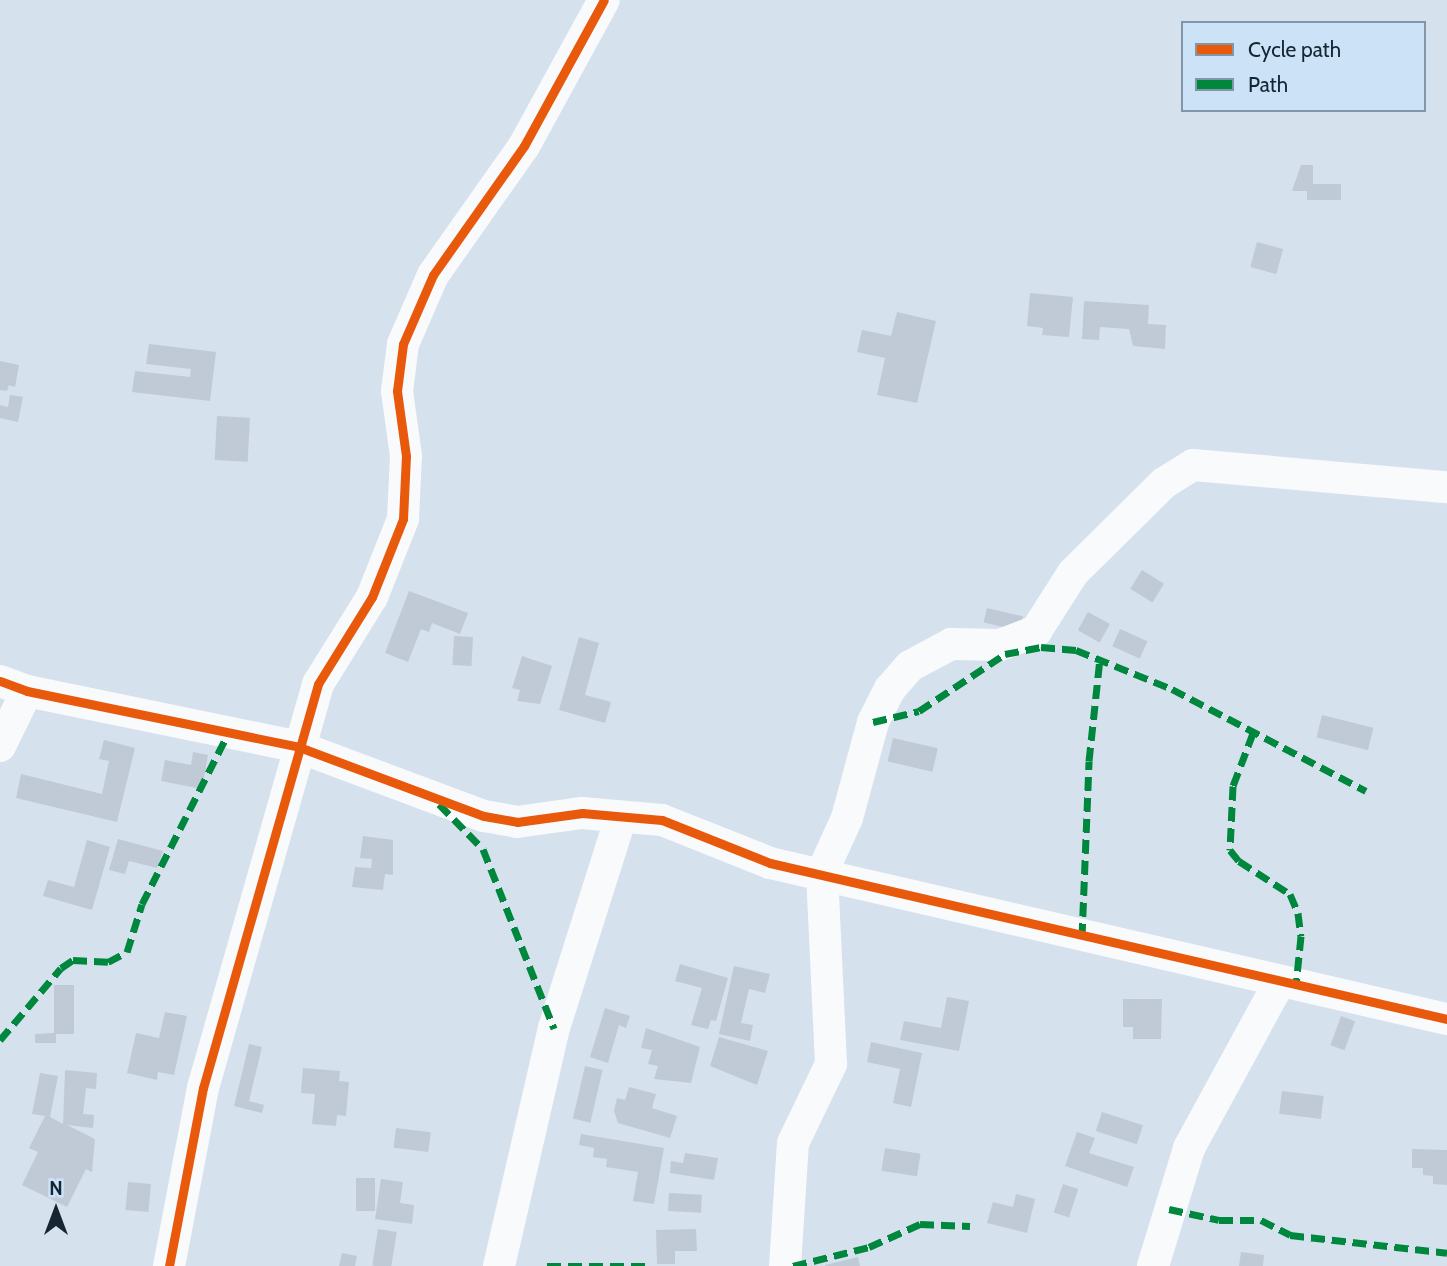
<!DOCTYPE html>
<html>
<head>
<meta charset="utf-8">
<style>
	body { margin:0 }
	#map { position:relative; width:1447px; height:1266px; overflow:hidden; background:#d5e1ed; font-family:Cabin,sans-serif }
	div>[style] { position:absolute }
	.building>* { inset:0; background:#c0cad7; transform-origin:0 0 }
	.minor>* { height:32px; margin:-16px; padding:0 16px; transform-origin:16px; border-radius:16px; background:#f9fafc }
	.quiet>* { height:7px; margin-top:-3.5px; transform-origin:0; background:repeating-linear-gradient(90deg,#00873e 0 14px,transparent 0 21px) }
	.cycleway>* { height:9px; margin:-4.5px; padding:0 4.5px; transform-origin:4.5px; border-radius:4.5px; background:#e8590c }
	span { translate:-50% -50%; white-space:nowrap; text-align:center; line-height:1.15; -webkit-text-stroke:5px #cbe2f7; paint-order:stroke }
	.legend { position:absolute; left:1181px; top:21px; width:245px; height:91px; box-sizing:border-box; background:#cbe2f7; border:2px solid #8396a8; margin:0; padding:9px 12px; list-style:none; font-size:21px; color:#162532 }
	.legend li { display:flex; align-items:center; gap:14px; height:35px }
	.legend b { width:35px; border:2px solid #8396a8 }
	.north { position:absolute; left:21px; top:1175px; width:70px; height:70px; -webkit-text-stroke:5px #cbe2f7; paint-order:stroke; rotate:0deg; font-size:19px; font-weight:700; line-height:28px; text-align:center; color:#162532 }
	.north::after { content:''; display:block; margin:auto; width:24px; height:32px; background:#162532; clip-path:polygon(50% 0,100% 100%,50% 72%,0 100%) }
</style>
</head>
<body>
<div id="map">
	<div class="building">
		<div style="clip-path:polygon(1301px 165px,1313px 165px,1313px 184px,1341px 184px,1341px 200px,1307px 200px,1307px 191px,1292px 191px)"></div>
		<div style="left:1257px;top:242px;width:27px;height:26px;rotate:15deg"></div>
		<div style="clip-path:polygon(1030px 293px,1073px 297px,1069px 337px,1042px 335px,1043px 328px,1027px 326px)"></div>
		<div style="clip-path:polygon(1084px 301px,1149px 305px,1148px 324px,1166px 325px,1165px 349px,1133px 346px,1129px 329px,1100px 327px,1099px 340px,1082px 339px)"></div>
		<div style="clip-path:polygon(897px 312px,936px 321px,917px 403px,877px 395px,885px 358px,857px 352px,862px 330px,891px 336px)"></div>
		<div style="clip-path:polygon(149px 344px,216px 352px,210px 401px,132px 392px,135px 371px,190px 377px,191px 369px,146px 364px)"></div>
		<div style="clip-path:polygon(0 361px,19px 365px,15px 387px,9px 385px,7px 391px,0 390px)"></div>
		<div style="clip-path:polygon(10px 395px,23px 397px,18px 422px,0 418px,0 405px,8px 407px)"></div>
		<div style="left:217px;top:416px;width:33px;height:44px;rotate:3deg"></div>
		<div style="left:1142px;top:570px;width:26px;height:22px;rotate:32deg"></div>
		<div style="clip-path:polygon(409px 591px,468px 613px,460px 634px,432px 623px,429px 632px,421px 629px,408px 662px,385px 653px)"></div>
		<div style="left:987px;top:608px;width:37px;height:15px;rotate:13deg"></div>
		<div style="left:1088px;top:612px;width:25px;height:21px;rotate:29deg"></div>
		<div style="left:1120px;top:629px;width:30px;height:19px;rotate:24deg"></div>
		<div style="left:454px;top:636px;width:19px;height:29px;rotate:3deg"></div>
		<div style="clip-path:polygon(579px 637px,599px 643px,585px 695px,611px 702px,605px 723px,559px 710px)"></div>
		<div style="clip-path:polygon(522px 656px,552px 666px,540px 704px,517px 701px,520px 690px,512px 688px)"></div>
		<div style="left:1322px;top:715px;width:53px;height:23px;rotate:14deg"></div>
		<div style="left:893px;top:738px;width:46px;height:24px;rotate:13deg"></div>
		<div style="clip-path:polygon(104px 740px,135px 748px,117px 822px,16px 798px,21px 774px,102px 794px,109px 761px,99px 759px)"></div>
		<div style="clip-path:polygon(193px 752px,208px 755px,202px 789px,161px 781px,165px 760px,191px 765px)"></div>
		<div style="clip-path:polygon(363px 836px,393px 840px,393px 875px,385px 874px,383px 890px,352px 887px,355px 867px,371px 868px,372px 859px,360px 858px)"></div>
		<div style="clip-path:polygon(118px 839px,163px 851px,157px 868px,129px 861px,125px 874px,109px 870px)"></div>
		<div style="clip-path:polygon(87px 840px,110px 847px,92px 910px,43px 896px,48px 880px,74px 887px)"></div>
		<div style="clip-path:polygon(680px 964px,728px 978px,716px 1021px,711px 1020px,708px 1029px,691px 1025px,702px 988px,675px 981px)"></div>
		<div style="clip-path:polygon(734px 966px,770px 974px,765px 993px,749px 989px,741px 1023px,753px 1025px,750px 1041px,719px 1034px)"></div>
		<div style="clip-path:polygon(54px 985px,74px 985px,74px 1034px,56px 1034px,56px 1043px,35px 1043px,35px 1034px,54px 1033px)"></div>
		<div style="clip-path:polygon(947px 997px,969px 1001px,959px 1051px,900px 1040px,904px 1021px,941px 1028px)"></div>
		<div style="clip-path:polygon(1123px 999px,1162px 999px,1161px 1039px,1133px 1039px,1133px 1027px,1123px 1027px)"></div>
		<div style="clip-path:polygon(605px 1008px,630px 1016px,626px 1028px,619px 1025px,608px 1063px,590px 1057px)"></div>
		<div style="clip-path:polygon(165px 1012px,187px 1016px,174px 1075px,158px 1072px,157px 1080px,127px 1073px,136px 1033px,159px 1038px)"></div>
		<div style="left:1341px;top:1016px;width:15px;height:31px;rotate:20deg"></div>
		<div style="clip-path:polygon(646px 1028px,700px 1047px,691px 1083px,654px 1079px,658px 1066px,648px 1064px,652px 1050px,641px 1048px)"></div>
		<div style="clip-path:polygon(719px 1037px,768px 1051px,757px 1085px,710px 1066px)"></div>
		<div style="clip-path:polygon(871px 1042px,922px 1053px,911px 1107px,893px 1103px,900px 1069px,867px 1062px)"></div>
		<div style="clip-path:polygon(249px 1044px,262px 1047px,249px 1101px,264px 1105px,262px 1113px,234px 1106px)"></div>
		<div style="left:585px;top:1066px;width:18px;height:54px;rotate:13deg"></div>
		<div style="clip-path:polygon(303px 1068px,340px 1071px,339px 1081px,349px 1082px,346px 1116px,337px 1115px,336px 1126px,312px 1124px,315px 1094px,301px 1093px)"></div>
		<div style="clip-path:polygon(65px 1070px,97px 1073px,96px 1089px,86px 1088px,83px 1114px,94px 1115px,93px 1128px,67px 1125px,95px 1139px,92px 1172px,86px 1169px,67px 1207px,22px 1185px,38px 1152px,29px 1148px,45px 1116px,32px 1114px,40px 1073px,58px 1076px,50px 1117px,63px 1124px)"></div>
		<div style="clip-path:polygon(629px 1087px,656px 1094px,652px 1108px,677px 1116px,670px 1138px,618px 1123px,614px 1111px,617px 1098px,625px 1100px)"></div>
		<div style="left:1282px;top:1091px;width:42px;height:23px;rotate:7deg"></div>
		<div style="left:1102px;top:1112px;width:43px;height:20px;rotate:18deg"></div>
		<div style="left:396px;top:1128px;width:35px;height:20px;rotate:7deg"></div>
		<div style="clip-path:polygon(1077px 1132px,1095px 1138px,1089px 1153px,1134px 1167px,1127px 1187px,1065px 1166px)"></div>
		<div style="clip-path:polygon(581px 1134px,664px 1148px,654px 1204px,633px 1201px,638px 1172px,606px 1167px,607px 1159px,593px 1157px,594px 1148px,579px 1145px)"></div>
		<div style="left:885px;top:1148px;width:36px;height:23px;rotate:9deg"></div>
		<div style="clip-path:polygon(1412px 1149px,1447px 1150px,1447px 1185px,1433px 1184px,1433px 1176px,1423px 1175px,1423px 1168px,1412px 1168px)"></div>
		<div style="clip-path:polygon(685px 1153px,718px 1158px,714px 1180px,670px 1173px,671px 1161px,683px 1163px)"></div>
		<div style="left:356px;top:1178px;width:19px;height:33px"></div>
		<div style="clip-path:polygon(381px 1179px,403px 1182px,400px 1203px,414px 1205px,412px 1224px,375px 1219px)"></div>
		<div style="left:128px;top:1182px;width:23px;height:28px;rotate:5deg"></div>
		<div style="left:1063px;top:1184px;width:16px;height:30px;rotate:18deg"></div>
		<div style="left:669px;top:1193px;width:33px;height:18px;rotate:3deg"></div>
		<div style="clip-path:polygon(1016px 1194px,1035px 1199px,1027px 1233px,987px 1223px,993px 1202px,1013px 1207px)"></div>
		<div style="left:378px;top:1229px;width:19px;height:37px;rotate:9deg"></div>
		<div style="clip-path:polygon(696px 1229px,697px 1251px,675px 1251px,675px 1264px,657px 1264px,656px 1230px)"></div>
		<div style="clip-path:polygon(1241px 1252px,1264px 1255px,1263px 1266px,1239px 1266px)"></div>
		<div style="clip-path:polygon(342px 1253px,357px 1256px,355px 1266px,339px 1266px)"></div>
		<div style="clip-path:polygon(858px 1257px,860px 1266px,825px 1266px,825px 1265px)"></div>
	</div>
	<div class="minor">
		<div style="left:0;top:681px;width:29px;rotate:20deg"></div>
		<div style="left:27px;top:691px;width:278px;rotate:11.6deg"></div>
		<div style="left:299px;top:747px;width:197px;rotate:20.5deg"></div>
		<div style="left:484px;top:816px;width:34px;rotate:10deg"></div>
		<div style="left:517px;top:822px;width:66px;rotate:-7.9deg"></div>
		<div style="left:582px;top:813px;width:80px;rotate:5deg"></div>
		<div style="left:662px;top:820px;width:116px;rotate:21.7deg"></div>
		<div style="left:770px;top:863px;width:695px;rotate:12.98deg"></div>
		<div style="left:0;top:746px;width:61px;rotate:-63.9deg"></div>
		<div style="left:169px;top:1266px;width:181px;rotate:-79.2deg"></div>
		<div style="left:203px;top:1088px;width:420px;rotate:-74.1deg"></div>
		<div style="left:318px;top:684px;width:102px;rotate:-58.2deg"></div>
		<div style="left:372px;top:597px;width:84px;rotate:-68.3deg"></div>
		<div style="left:403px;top:519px;width:63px;rotate:-87.3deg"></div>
		<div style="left:406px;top:456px;width:66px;rotate:-97.9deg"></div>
		<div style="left:397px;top:391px;width:47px;rotate:-82.7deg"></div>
		<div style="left:403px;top:344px;width:75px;rotate:-66.5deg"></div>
		<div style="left:433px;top:275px;width:158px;rotate:-54.8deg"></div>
		<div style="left:524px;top:146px;width:166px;rotate:-61.3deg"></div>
		<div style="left:499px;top:1266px;width:244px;rotate:-77deg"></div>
		<div style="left:554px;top:1028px;width:221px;rotate:-72.4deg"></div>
		<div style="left:785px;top:1266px;width:123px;rotate:-86.3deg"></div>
		<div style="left:793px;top:1143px;width:88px;rotate:-64.3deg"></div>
		<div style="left:831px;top:1064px;width:191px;rotate:-92.7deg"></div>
		<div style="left:822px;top:873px;width:60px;rotate:-65.6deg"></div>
		<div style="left:847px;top:818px;width:99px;rotate:-74.8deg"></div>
		<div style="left:873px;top:722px;width:37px;rotate:-63deg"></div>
		<div style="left:890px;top:689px;width:30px;rotate:-49deg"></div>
		<div style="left:910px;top:666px;width:47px;rotate:-28.2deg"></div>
		<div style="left:951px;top:644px;width:49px;rotate:1.2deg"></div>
		<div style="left:1000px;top:645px;width:39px;rotate:-21deg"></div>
		<div style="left:1036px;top:631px;width:69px;rotate:-57.5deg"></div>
		<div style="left:1073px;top:573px;width:128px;rotate:-44.7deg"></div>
		<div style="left:1164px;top:483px;width:34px;rotate:-32deg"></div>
		<div style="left:1193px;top:465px;width:255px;rotate:5deg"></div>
		<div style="left:1153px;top:1266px;width:123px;rotate:-73deg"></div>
		<div style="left:1189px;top:1148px;width:190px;rotate:-61.4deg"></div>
	</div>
	<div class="quiet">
		<div style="left:873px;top:722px;width:47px;rotate:-13.4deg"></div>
		<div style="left:919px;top:711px;width:103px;rotate:-33.5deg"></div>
		<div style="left:1005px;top:654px;width:37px;rotate:-11deg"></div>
		<div style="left:1041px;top:647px;width:35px;rotate:5deg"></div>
		<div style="left:1076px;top:650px;width:104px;rotate:22.1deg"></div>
		<div style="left:1172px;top:689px;width:219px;rotate:27.7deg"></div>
		<div style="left:1253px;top:733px;width:57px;rotate:110.7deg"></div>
		<div style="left:1233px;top:786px;width:64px;rotate:92.7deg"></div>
		<div style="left:1230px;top:850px;width:14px;rotate:51deg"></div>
		<div style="left:1239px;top:861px;width:61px;rotate:32.9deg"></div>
		<div style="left:1290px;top:894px;width:21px;rotate:67deg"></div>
		<div style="left:1298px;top:913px;width:23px;rotate:83deg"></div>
		<div style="left:1301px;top:936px;width:49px;rotate:95.8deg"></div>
		<div style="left:439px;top:804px;width:63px;rotate:45.6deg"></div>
		<div style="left:483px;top:849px;width:193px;rotate:68.4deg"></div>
		<div style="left:1082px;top:937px;width:176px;rotate:-87.7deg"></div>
		<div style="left:1089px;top:761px;width:104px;rotate:-83.9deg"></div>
		<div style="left:0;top:1040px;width:94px;rotate:-49.7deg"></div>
		<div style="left:61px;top:968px;width:14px;rotate:-34deg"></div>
		<div style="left:73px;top:960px;width:35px;rotate:3deg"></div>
		<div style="left:108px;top:962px;width:21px;rotate:-28deg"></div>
		<div style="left:127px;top:952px;width:50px;rotate:-72.6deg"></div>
		<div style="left:142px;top:904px;width:193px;rotate:-63.2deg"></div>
		<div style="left:1169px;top:1209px;width:51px;rotate:12.4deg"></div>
		<div style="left:1219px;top:1220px;width:42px"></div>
		<div style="left:1261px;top:1220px;width:33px;rotate:27deg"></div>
		<div style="left:1290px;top:1235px;width:158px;rotate:6.5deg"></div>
		<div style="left:547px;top:1266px;width:98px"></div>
		<div style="left:793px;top:1266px;width:78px;rotate:-14deg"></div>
		<div style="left:869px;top:1247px;width:56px;rotate:-24.3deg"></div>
		<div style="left:920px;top:1224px;width:50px;rotate:2.3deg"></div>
	</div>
	<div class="cycleway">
		<div style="left:0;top:681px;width:29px;rotate:20deg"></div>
		<div style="left:27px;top:691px;width:278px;rotate:11.6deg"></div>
		<div style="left:299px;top:747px;width:197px;rotate:20.5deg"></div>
		<div style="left:484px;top:816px;width:34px;rotate:10deg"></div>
		<div style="left:517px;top:822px;width:66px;rotate:-7.9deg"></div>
		<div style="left:582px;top:813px;width:80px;rotate:5deg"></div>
		<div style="left:662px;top:820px;width:116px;rotate:21.7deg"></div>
		<div style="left:770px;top:863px;width:695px;rotate:12.98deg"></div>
		<div style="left:169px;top:1266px;width:181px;rotate:-79.2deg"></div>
		<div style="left:203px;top:1088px;width:420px;rotate:-74.1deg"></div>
		<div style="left:318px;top:684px;width:102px;rotate:-58.2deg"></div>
		<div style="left:372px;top:597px;width:84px;rotate:-68.3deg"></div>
		<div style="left:403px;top:519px;width:63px;rotate:-87.3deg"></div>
		<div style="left:406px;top:456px;width:66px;rotate:-97.9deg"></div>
		<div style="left:397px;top:391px;width:47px;rotate:-82.7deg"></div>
		<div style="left:403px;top:344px;width:75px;rotate:-66.5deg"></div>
		<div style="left:433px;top:275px;width:158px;rotate:-54.8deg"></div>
		<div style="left:524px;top:146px;width:166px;rotate:-61.3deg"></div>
	</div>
	<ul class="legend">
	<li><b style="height:9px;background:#e8590c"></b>Cycle path</li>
	<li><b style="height:9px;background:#00873e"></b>Path</li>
	</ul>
	<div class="north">N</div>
</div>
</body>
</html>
